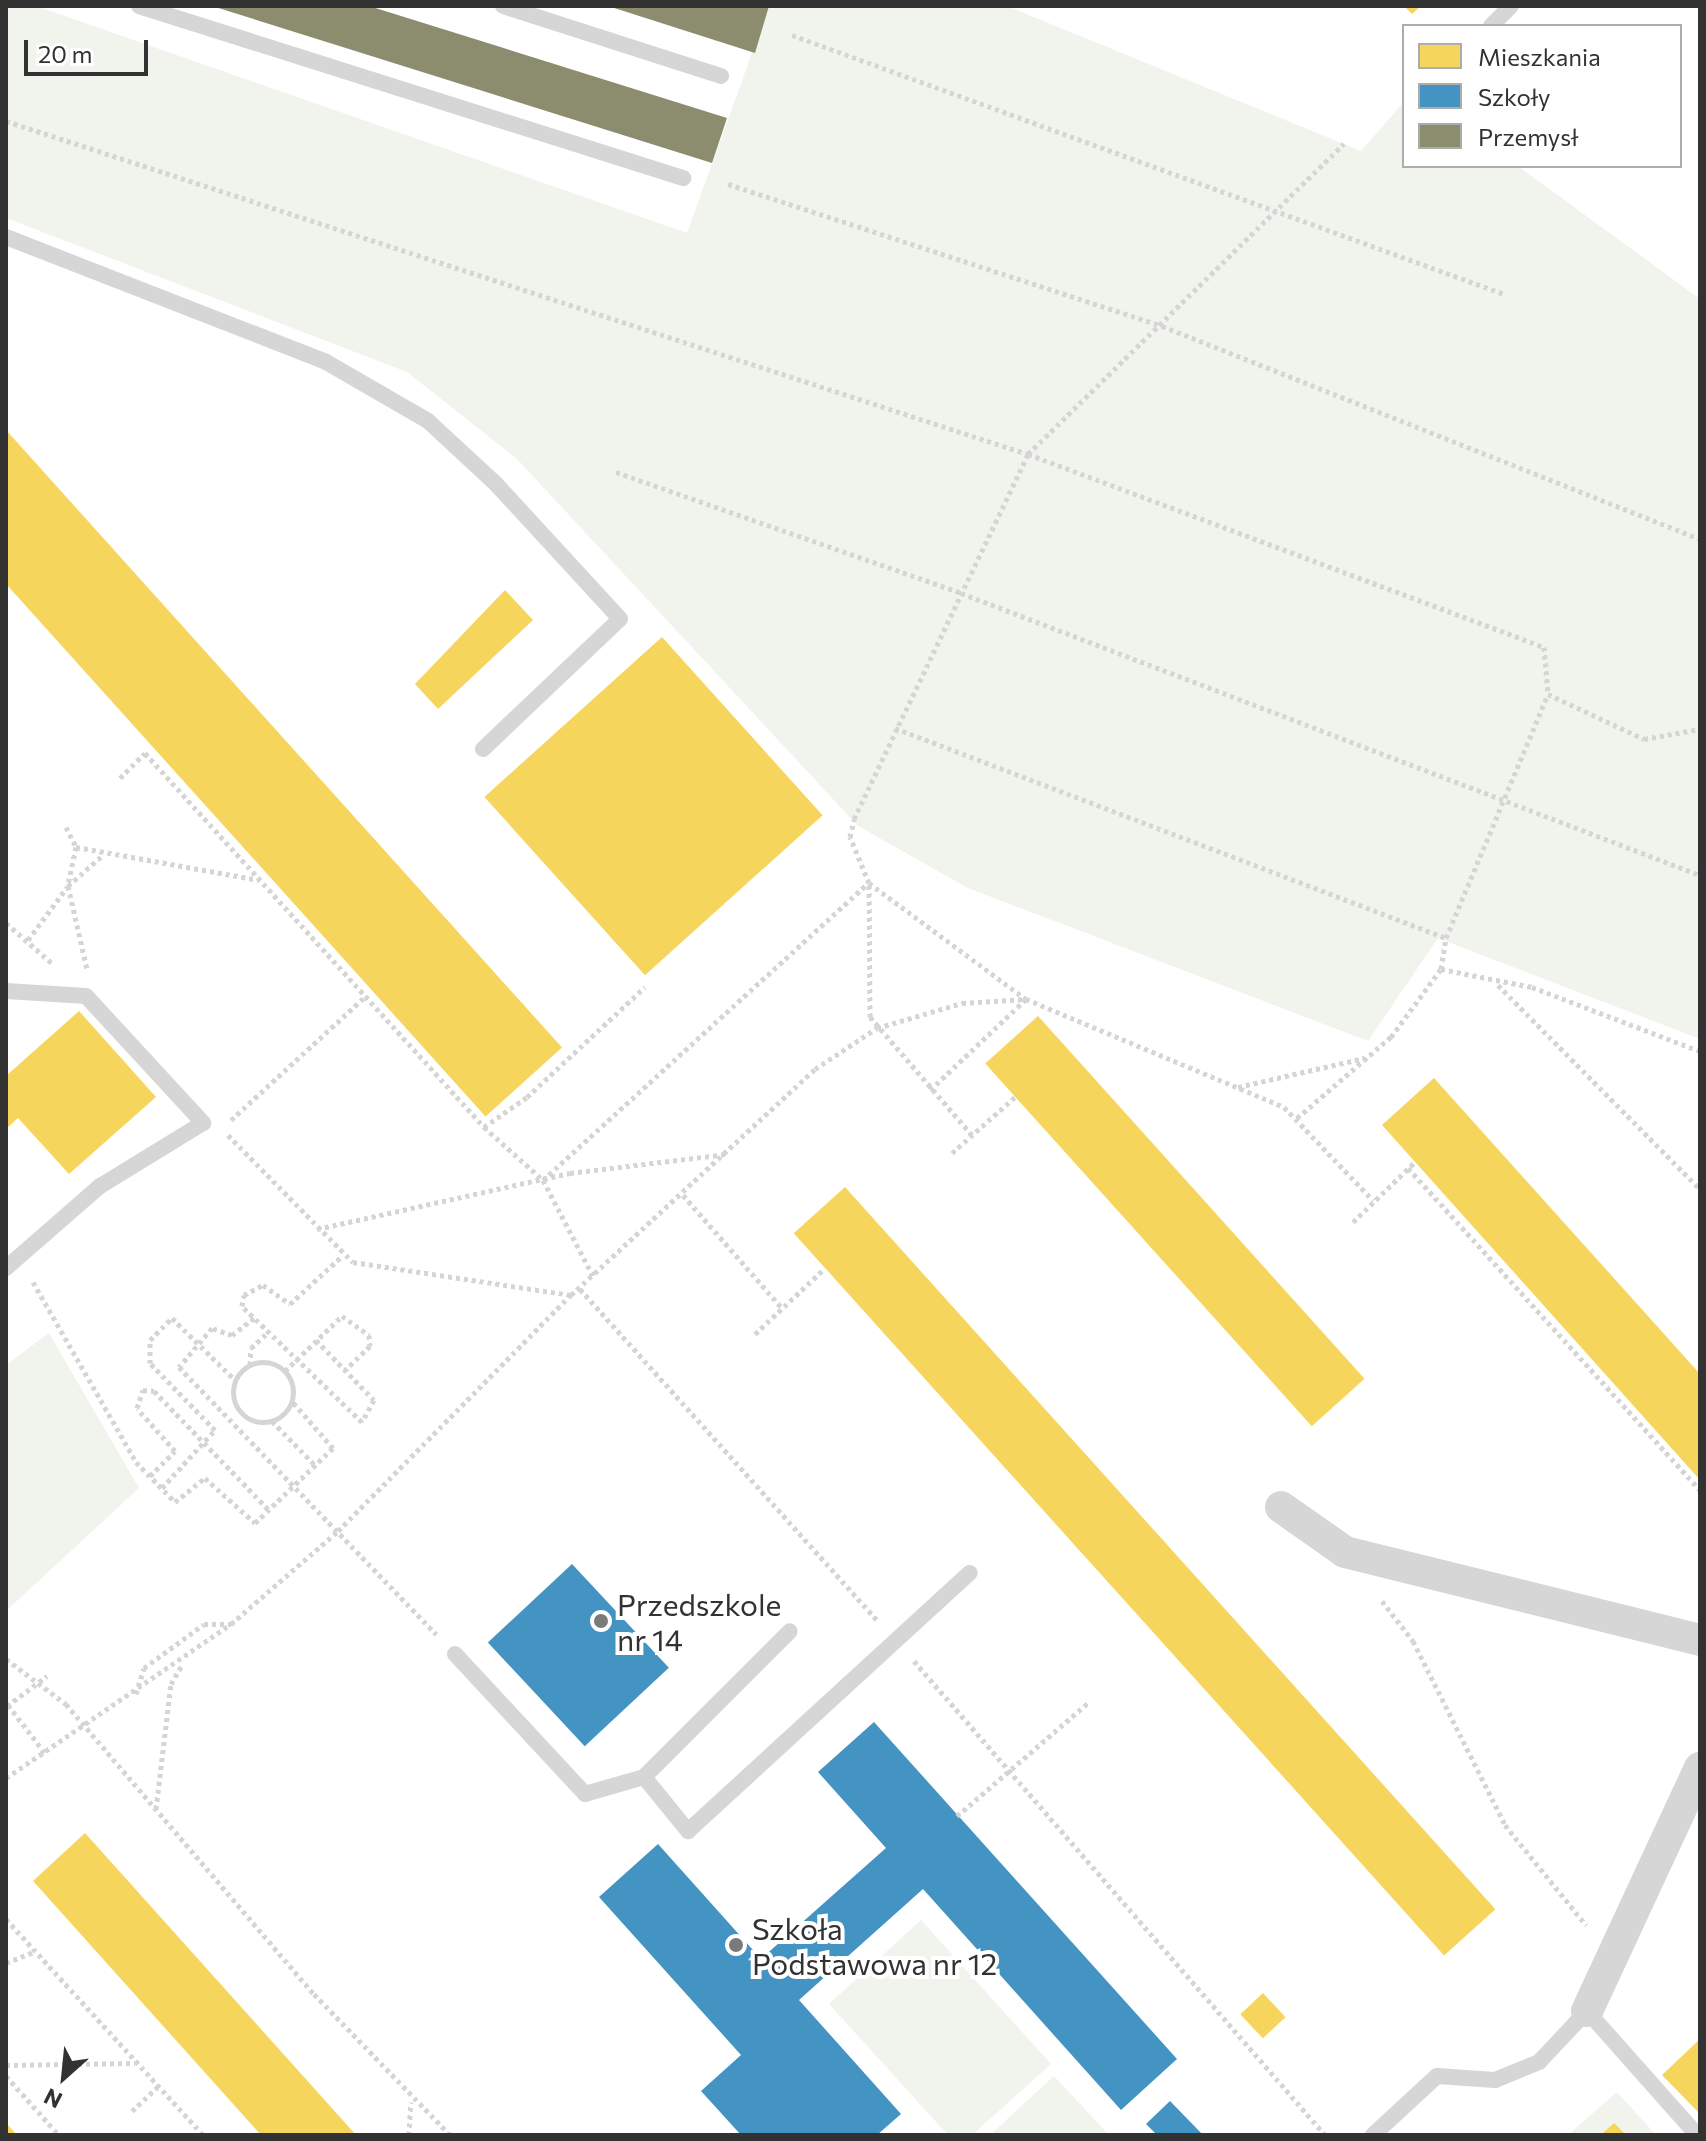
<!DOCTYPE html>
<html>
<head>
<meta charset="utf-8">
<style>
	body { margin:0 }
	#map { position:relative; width:1706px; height:2141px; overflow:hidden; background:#fff; font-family:Commissioner,sans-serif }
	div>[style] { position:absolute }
	.green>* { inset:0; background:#f0f4ed }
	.homes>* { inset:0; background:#f6d55c; transform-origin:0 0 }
	.schools>* { inset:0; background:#4393c3; transform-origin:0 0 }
	.industry>* { inset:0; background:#8c8c6e }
	.path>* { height:5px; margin-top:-2.5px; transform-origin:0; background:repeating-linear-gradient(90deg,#d5d5d5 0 4px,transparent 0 8px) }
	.path>.ring { margin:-2.5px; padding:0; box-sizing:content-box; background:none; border:5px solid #d5d5d5; border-radius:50% }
	.lane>* { height:16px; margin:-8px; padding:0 8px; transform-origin:8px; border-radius:8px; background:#d6d6d6 }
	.street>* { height:32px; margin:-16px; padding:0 16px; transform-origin:16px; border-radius:16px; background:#d6d6d6 }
	.dots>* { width:22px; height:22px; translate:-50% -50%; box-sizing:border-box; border:4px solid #fff; border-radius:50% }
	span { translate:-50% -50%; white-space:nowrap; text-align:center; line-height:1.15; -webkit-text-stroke:8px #fff; paint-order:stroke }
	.poi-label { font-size:30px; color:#323232 }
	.left { translate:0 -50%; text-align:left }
	.frame { position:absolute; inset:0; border:8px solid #323232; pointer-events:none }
	.legend { position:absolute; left:1402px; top:24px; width:280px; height:144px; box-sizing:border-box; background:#fff; border:2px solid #adadad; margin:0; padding:10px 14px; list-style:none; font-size:24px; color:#323232 }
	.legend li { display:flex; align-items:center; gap:16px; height:40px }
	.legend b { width:40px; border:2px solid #adadad }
	.north { position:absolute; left:24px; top:2037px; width:80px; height:80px; -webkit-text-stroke:6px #fff; paint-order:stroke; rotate:207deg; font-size:22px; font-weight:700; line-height:32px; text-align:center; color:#323232 }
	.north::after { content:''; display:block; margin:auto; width:28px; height:36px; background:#323232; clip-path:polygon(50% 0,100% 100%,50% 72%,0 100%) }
	.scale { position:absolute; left:24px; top:40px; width:124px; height:36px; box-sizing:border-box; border:4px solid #323232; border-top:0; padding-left:10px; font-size:24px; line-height:28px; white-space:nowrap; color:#323232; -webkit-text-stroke:6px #fff; paint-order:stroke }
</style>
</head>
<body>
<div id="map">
	<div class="green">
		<div style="clip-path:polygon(6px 6px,36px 6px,687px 233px,769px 6px,1007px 6px,1361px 151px,1404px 102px,1404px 166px,1518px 166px,1700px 299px,1700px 1039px,1438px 938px,1368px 1041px,968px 888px,858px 826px,516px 458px,407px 372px,6px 218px)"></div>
		<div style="clip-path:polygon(49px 1333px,139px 1488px,6px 1611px,6px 1365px)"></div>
		<div style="clip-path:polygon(921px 1920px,1051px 2064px,972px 2135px,948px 2135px,829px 2004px)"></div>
		<div style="clip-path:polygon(1054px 2076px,1109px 2135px,990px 2135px)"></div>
		<div style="clip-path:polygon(1617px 2092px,1656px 2135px,1568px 2135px)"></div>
	</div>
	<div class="homes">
		<div style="clip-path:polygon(1404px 6px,1421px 6px,1412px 14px)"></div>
		<div style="left:6px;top:430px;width:831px;height:103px;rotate:48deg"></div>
		<div style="clip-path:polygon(505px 590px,533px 620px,438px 709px,415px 684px)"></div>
		<div style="left:662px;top:637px;width:240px;height:239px;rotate:48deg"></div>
		<div style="clip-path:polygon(79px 1011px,156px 1097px,69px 1174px,18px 1118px,6px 1129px,6px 1076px)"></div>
		<div style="left:1038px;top:1016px;width:488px;height:71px;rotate:48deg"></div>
		<div style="clip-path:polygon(1434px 1078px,1700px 1374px,1700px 1480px,1382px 1125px)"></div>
		<div style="left:845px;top:1187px;width:972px;height:69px;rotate:48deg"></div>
		<div style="clip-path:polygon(85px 1833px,356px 2135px,261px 2135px,33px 1881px)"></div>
		<div style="left:1263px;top:1993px;width:33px;height:31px;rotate:47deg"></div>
		<div style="clip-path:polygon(1700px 2039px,1700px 2114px,1662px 2075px)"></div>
		<div style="clip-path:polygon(6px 2123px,17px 2135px,6px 2135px)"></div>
		<div style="clip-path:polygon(1614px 2123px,1626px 2135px,1601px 2135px)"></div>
	</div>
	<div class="schools">
		<div style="left:572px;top:1564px;width:142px;height:115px;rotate:47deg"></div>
		<div style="clip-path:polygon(874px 1722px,1177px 2059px,1121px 2110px,923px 1889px,799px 2000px,901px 2114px,877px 2135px,741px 2135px,701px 2091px,741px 2055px,599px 1897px,658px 1844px,761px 1959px,886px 1848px,818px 1772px)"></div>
		<div style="clip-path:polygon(1170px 2101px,1203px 2135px,1157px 2135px,1146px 2124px)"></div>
	</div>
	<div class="industry">
		<div style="clip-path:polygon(212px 6px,369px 6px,727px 118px,712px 163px)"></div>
		<div style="clip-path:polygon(608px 6px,769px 6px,755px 53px)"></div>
	</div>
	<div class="path">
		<div style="left:792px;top:35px;width:758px;rotate:19.99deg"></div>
		<div style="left:6px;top:121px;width:1075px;rotate:18.05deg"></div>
		<div style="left:1028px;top:454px;width:551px;rotate:20.51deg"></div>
		<div style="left:1544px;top:647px;width:47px;rotate:85.1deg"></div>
		<div style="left:728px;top:184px;width:457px;rotate:18.1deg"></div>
		<div style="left:1162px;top:326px;width:579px;rotate:21.6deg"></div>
		<div style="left:616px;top:472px;width:366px;rotate:19.3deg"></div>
		<div style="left:961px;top:593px;width:791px;rotate:20.89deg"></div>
		<div style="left:895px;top:728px;width:590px;rotate:20.86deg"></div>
		<div style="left:120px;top:778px;width:35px;rotate:-45deg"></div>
		<div style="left:145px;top:753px;width:505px;rotate:47.81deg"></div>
		<div style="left:484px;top:1127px;width:79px;rotate:41.9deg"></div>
		<div style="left:543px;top:1180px;width:110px;rotate:62.5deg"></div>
		<div style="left:66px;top:827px;width:22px;rotate:63deg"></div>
		<div style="left:76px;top:847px;width:186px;rotate:10.2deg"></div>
		<div style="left:76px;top:847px;width:40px;rotate:102deg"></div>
		<div style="left:68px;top:886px;width:85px;rotate:77.1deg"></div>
		<div style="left:869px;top:883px;width:195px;rotate:36.5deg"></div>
		<div style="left:1026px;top:999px;width:132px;rotate:136.5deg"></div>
		<div style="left:6px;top:923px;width:62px;rotate:41.1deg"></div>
		<div style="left:28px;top:940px;width:67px;rotate:-53.5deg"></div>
		<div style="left:68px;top:886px;width:48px;rotate:-41.6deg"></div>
		<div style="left:1441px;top:969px;width:31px;rotate:-81deg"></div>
		<div style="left:1446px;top:938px;width:264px;rotate:-67.3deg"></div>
		<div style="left:1548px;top:694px;width:106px;rotate:25.1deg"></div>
		<div style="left:1644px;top:739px;width:57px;rotate:-10.1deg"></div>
		<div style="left:1498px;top:985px;width:287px;rotate:45.3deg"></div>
		<div style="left:1238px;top:1087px;width:130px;rotate:-12.9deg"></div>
		<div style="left:1297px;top:1118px;width:124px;rotate:-40.8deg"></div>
		<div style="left:1391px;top:1037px;width:84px;rotate:-53.7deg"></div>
		<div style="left:1441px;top:969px;width:93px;rotate:11.2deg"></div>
		<div style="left:1532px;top:987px;width:180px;rotate:20.9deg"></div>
		<div style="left:231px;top:1120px;width:183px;rotate:-42.6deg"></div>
		<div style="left:484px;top:1127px;width:52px;rotate:-34.9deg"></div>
		<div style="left:527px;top:1097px;width:161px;rotate:-43deg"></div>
		<div style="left:228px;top:1135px;width:178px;rotate:45.5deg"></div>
		<div style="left:353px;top:1262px;width:220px;rotate:8.6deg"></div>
		<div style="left:972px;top:1135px;width:156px;rotate:-130.8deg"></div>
		<div style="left:870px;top:1017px;width:134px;rotate:-90.4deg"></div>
		<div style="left:869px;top:883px;width:50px;rotate:-112.4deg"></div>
		<div style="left:850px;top:837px;width:18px;rotate:-77deg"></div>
		<div style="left:854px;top:819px;width:404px;rotate:-64.5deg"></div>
		<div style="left:1028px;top:454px;width:443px;rotate:-44.5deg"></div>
		<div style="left:952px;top:1153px;width:84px;rotate:-41.6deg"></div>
		<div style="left:1408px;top:1168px;width:435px;rotate:47.8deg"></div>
		<div style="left:543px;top:1180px;width:440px;rotate:-42.4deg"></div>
		<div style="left:683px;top:1195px;width:149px;rotate:48.8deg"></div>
		<div style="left:1353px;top:1222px;width:86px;rotate:-44.1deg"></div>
		<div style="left:317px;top:1229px;width:259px;rotate:-12.5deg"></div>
		<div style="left:570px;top:1173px;width:157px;rotate:-6.9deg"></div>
		<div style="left:33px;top:1282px;width:207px;rotate:60.2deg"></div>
		<div style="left:136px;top:1462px;width:56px;rotate:45.7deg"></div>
		<div style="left:175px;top:1502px;width:38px;rotate:-39deg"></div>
		<div style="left:205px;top:1478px;width:67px;rotate:42deg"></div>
		<div style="left:255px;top:1523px;width:108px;rotate:-43.9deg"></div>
		<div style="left:333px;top:1448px;width:62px;rotate:-131.1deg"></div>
		<div style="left:580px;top:1289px;width:446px;rotate:48.1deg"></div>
		<div style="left:254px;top:1318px;width:28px;rotate:142deg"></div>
		<div style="left:232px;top:1335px;width:21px;rotate:-161deg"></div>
		<div style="left:212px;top:1328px;width:51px;rotate:130.2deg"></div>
		<div style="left:179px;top:1367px;width:371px;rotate:46.1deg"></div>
		<div style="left:755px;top:1334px;width:96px;rotate:-43.3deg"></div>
		<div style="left:316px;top:1340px;width:83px;rotate:46deg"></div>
		<div style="left:374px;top:1400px;width:25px;rotate:119deg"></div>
		<div style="left:362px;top:1422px;width:167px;rotate:-136deg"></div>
		<div style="left:242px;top:1306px;width:11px;rotate:-80deg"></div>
		<div style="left:244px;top:1295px;width:21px;rotate:-28deg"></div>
		<div style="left:263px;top:1285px;width:33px;rotate:35deg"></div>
		<div style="left:290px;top:1304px;width:71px;rotate:-42.7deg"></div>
		<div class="ring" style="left:233px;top:1362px;width:55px;height:55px"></div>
		<div style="left:250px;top:1365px;width:17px;rotate:-87deg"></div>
		<div style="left:251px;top:1348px;width:23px;rotate:-43deg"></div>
		<div style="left:285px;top:1371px;width:79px;rotate:-44deg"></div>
		<div style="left:342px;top:1316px;width:33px;rotate:35deg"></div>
		<div style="left:369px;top:1335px;width:11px;rotate:85deg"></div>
		<div style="left:370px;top:1346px;width:35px;rotate:136deg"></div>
		<div style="left:272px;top:1421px;width:62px;rotate:45.7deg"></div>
		<div style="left:150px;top:1476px;width:35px;rotate:-45deg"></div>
		<div style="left:175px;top:1451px;width:57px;rotate:-131.5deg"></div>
		<div style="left:137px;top:1408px;width:19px;rotate:-72deg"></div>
		<div style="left:143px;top:1390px;width:11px;rotate:5deg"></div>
		<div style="left:154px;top:1391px;width:165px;rotate:46deg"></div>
		<div style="left:162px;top:1488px;width:79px;rotate:-47.6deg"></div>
		<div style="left:215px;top:1430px;width:93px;rotate:-134.1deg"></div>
		<div style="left:150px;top:1363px;width:23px;rotate:-90deg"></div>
		<div style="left:150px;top:1340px;width:31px;rotate:-45deg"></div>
		<div style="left:172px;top:1318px;width:90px;rotate:44.5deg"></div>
		<div style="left:1382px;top:1601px;width:51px;rotate:52.2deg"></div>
		<div style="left:1413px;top:1641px;width:206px;rotate:63.4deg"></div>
		<div style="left:1505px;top:1825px;width:129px;rotate:51deg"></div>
		<div style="left:6px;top:1659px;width:75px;rotate:36.9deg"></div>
		<div style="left:66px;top:1704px;width:382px;rotate:49.5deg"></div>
		<div style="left:314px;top:1994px;width:196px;rotate:46deg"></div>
		<div style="left:914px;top:1661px;width:627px;rotate:49.07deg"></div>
		<div style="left:136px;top:1694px;width:27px;rotate:-73deg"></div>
		<div style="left:144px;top:1668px;width:74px;rotate:-36.3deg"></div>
		<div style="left:204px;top:1624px;width:27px"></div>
		<div style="left:8px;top:1705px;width:61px;rotate:52.4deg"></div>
		<div style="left:7px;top:1706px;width:50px;rotate:-36.9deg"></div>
		<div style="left:6px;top:1778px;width:273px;rotate:-34.4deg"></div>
		<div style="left:231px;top:1624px;width:142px;rotate:-41deg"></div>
		<div style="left:338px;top:1531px;width:332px;rotate:-45.4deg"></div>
		<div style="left:571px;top:1295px;width:333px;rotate:-42.8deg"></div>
		<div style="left:815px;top:1069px;width:74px;rotate:-33.5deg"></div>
		<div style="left:877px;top:1028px;width:89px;rotate:-16.4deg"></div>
		<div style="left:962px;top:1003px;width:64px;rotate:-3.6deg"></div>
		<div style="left:1026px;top:999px;width:280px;rotate:22.7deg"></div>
		<div style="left:1284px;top:1107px;width:129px;rotate:46.3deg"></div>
		<div style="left:156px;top:1809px;width:126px;rotate:-83.2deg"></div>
		<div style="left:171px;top:1684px;width:22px;rotate:-60deg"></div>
		<div style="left:957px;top:1816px;width:173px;rotate:-40.8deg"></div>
		<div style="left:6px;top:1919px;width:292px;rotate:47.6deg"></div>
		<div style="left:6px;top:1963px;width:31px;rotate:-22deg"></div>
		<div style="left:6px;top:2065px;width:129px;rotate:-0.9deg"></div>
		<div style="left:6px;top:2076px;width:79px;rotate:48.1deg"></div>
		<div style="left:132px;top:2111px;width:35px;rotate:-43deg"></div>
		<div style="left:409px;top:2135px;width:33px;rotate:-87deg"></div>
	</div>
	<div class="lane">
		<div style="left:139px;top:6px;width:571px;rotate:17.55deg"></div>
		<div style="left:503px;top:6px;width:229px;rotate:17.8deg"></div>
		<div style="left:1491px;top:26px;width:28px;rotate:-45deg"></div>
		<div style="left:6px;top:237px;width:344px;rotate:21.3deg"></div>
		<div style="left:326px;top:362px;width:118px;rotate:30deg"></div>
		<div style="left:428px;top:421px;width:93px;rotate:42.8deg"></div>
		<div style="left:496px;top:484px;width:183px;rotate:47.4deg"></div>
		<div style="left:620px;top:619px;width:189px;rotate:136.5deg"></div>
		<div style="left:6px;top:991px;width:80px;rotate:3.6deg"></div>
		<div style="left:86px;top:996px;width:173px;rotate:47.3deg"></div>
		<div style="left:203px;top:1123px;width:121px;rotate:148.5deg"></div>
		<div style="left:100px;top:1186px;width:125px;rotate:138.9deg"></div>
		<div style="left:455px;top:1654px;width:191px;rotate:47.1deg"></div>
		<div style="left:585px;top:1794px;width:61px;rotate:-16.1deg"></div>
		<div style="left:644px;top:1777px;width:70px;rotate:50.8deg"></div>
		<div style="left:688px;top:1831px;width:382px;rotate:-42.5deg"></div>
		<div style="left:644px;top:1777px;width:206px;rotate:-45deg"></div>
		<div style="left:1373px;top:2135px;width:87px;rotate:-42.7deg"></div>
		<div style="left:1437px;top:2076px;width:58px;rotate:3.9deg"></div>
		<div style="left:1495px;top:2080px;width:48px;rotate:-22.2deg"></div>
		<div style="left:1539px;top:2062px;width:70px;rotate:-46.7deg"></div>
		<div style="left:1587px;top:2011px;width:166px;rotate:48.4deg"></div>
	</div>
	<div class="street">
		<div style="left:1281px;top:1507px;width:78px;rotate:35.1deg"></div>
		<div style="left:1345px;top:1552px;width:366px;rotate:13.9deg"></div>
		<div style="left:1587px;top:2011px;width:268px;rotate:-65.1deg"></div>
	</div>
	<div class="dots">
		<div style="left:601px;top:1621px;background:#7a7a7a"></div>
		<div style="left:736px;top:1945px;background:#7a7a7a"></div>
	</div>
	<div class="poi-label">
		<span class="left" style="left:617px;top:1621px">Przedszkole<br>nr 14</span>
		<span class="left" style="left:752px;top:1945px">Szkoła<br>Podstawowa nr 12</span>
	</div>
	<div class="frame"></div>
	<ul class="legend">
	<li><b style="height:22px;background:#f6d55c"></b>Mieszkania</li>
	<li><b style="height:22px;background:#4393c3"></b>Szkoły</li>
	<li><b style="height:22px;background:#8c8c6e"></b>Przemysł</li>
	</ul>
	<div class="north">N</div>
	<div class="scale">20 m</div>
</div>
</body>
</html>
